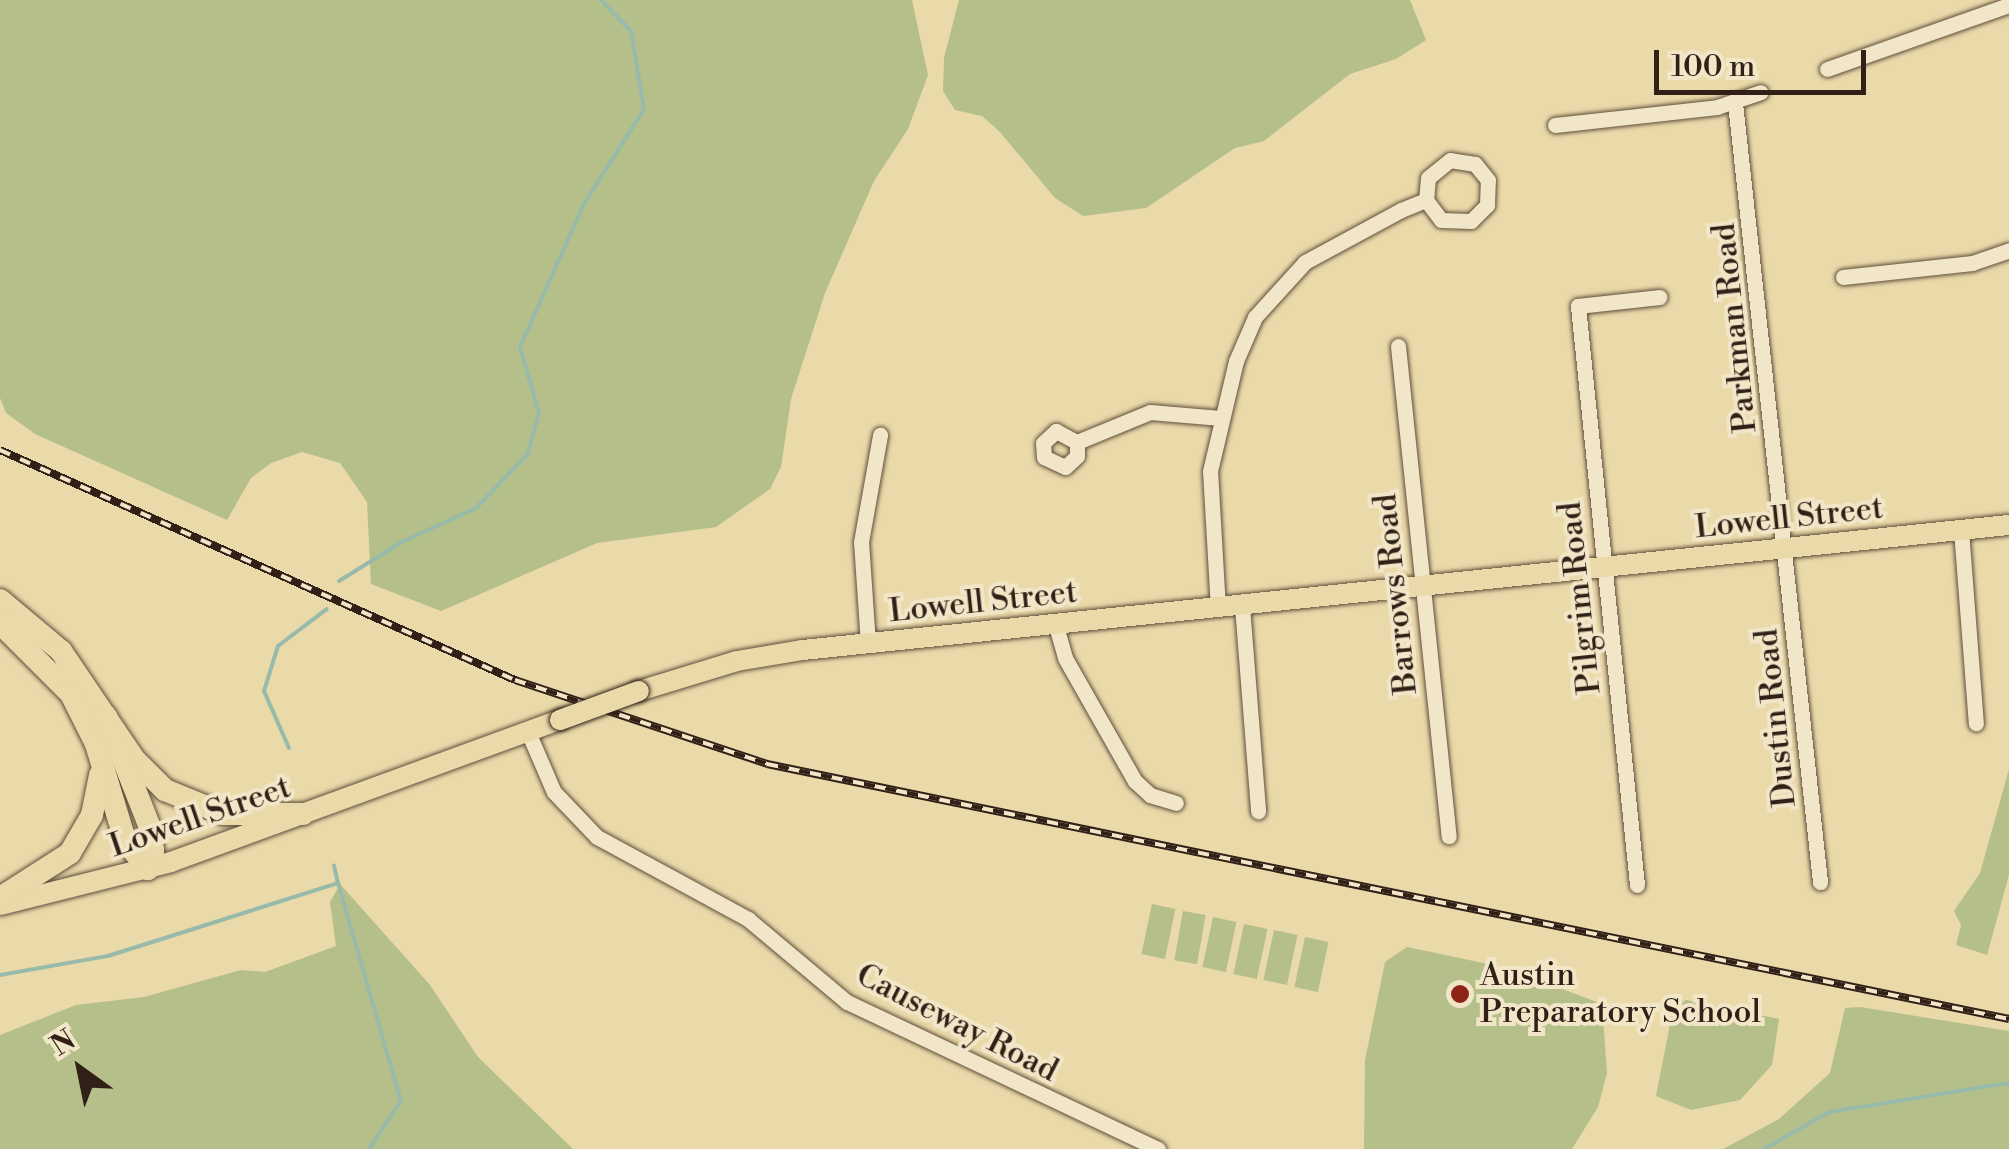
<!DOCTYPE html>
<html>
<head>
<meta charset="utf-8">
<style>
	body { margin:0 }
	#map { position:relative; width:2009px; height:1149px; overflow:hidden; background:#ead9a9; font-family:"Libre Bodoni",serif }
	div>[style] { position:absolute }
	.green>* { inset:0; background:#b5bf89; transform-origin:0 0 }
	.stream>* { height:4px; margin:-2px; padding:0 2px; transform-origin:2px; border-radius:2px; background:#98baaa }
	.roads { filter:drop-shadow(0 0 2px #5f4e3c) drop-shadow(0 0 2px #5f4e3c) }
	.minor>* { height:15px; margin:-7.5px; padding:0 7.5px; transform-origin:7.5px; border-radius:7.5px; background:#f1e6c7 }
	.major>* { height:20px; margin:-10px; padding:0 10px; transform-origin:10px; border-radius:10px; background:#ead9a9 }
	.highway>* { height:22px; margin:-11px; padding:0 11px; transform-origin:11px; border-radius:11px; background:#ead9a9 }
	.rail>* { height:8px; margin-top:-4px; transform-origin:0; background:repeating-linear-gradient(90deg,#f1e6c7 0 11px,#312017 0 22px); box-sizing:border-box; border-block:2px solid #312017 }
	.bridges { filter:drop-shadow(0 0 2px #312017) drop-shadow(0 0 2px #312017) }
	.major-bridge>* { height:20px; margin:-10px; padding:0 10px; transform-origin:10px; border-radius:10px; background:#ead9a9 }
	.dots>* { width:28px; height:28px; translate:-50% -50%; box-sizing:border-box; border:5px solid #f1e6c7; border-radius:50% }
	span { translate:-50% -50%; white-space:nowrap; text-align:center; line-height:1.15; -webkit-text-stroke:8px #f1e6c7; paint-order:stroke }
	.street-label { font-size:32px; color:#312017 }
	.poi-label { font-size:32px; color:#312017 }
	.left { translate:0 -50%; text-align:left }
	.north { position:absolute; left:30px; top:1019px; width:100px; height:100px; -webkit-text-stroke:8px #f1e6c7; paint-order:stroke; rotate:327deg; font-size:28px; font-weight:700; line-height:40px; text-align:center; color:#312017 }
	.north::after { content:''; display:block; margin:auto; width:35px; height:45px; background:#312017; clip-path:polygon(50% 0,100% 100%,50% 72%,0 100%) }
	.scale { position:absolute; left:1654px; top:50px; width:212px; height:45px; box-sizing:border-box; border:5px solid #312017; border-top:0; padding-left:12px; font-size:30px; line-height:35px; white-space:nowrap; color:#312017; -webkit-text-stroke:8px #f1e6c7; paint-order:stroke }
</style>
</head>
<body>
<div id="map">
	<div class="green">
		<div style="clip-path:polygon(0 0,912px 0,928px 75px,908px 129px,874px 181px,825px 293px,791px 399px,781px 467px,770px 489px,716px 527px,597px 543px,441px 611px,371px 584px,367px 502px,340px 463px,302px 452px,271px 463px,251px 478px,227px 520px,35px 434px,6px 413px,0 398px)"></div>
		<div style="clip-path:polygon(959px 0,1410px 0,1426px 40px,1396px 59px,1350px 74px,1264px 141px,1235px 148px,1146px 208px,1083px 216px,1055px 198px,999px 131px,982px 116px,955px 110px,943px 91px,944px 58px)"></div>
		<div style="clip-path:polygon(2009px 769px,2009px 875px,1987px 955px,1956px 945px,1961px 925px,1954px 911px,1980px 873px)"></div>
		<div style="clip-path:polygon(340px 884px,430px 985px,478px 1057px,573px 1149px,0 1149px,0 1035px,76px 1005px,144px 997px,241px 970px,265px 972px,336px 946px,330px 902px)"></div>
		<div style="left:1152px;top:904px;width:24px;height:51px;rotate:12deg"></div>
		<div style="left:1183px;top:911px;width:23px;height:50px;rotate:10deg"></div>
		<div style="left:1213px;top:917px;width:24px;height:51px;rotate:12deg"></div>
		<div style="left:1244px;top:924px;width:24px;height:51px;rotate:12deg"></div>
		<div style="left:1274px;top:930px;width:24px;height:51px;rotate:12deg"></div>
		<div style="left:1305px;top:937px;width:24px;height:51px;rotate:12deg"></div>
		<div style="clip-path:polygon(1407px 947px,1507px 968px,1602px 1004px,1607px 1073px,1598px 1107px,1572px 1149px,1364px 1149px,1365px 1060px,1385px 962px)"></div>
		<div style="clip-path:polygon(1686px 1000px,1779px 1019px,1772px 1065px,1740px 1100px,1691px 1110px,1656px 1096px,1673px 1009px)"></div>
		<div style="clip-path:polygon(1860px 1007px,2009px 1031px,2009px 1149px,1723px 1149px,1779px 1119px,1830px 1073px,1845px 1008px)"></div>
	</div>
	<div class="stream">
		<div style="left:339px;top:581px;width:74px;rotate:-31.8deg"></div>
		<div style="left:402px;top:542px;width:81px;rotate:-24.7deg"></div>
		<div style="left:476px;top:508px;width:74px;rotate:-46.1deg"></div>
		<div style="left:527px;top:455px;width:44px;rotate:-74.1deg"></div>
		<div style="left:539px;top:413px;width:69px;rotate:-106.1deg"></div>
		<div style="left:520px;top:347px;width:157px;rotate:-65.9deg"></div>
		<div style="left:584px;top:204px;width:112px;rotate:-57.7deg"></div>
		<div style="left:644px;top:109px;width:79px;rotate:-99.5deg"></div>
		<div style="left:631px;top:31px;width:43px;rotate:-134.1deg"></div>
		<div style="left:289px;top:748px;width:62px;rotate:-113.7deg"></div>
		<div style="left:264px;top:691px;width:47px;rotate:-72.7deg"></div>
		<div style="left:278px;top:646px;width:61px;rotate:-37.1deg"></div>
		<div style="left:338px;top:883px;width:227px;rotate:73.9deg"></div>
		<div style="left:401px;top:1101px;width:58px;rotate:123.7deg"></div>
		<div style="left:0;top:975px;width:110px;rotate:-10deg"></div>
		<div style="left:108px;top:956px;width:241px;rotate:-17.6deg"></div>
		<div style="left:338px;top:883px;width:18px;rotate:-103deg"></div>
		<div style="left:1764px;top:1149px;width:75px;rotate:-29.6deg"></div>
		<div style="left:1829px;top:1112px;width:182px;rotate:-9.2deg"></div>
	</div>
	<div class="roads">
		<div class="minor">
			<div style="left:1827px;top:69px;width:193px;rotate:-19.4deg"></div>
			<div style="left:1735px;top:103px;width:784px;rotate:83.77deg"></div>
			<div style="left:1555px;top:125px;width:163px;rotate:-6.3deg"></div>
			<div style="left:1717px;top:107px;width:46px;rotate:-18.8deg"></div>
			<div style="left:1843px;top:277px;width:130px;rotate:-6.2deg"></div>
			<div style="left:1972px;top:263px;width:39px;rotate:-19deg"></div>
			<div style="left:1398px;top:346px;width:493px;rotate:84.1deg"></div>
			<div style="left:1077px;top:442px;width:14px;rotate:90deg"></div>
			<div style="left:1077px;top:456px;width:16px;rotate:137deg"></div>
			<div style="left:1065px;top:467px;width:23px;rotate:-155deg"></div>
			<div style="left:1044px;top:457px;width:14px;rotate:-94deg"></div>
			<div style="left:1043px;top:443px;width:18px;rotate:-43deg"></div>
			<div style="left:1056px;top:431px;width:24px;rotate:28deg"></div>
			<div style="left:1077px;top:442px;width:79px;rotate:-22.3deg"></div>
			<div style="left:1150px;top:412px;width:71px;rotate:4.8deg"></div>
			<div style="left:1961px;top:530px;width:194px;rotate:85.6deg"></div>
			<div style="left:1242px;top:606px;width:206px;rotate:85.5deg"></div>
			<div style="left:1218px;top:609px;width:138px;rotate:-93.3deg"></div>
			<div style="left:1210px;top:471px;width:113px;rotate:-76.7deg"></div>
			<div style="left:1236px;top:361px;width:48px;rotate:-66.6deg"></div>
			<div style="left:1255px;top:317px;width:74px;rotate:-47.7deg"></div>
			<div style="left:1305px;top:262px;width:109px;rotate:-28.4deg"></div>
			<div style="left:1401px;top:210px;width:27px;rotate:-22deg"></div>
			<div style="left:1426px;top:200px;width:25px;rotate:53deg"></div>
			<div style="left:1441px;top:220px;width:30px;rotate:2deg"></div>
			<div style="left:1471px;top:221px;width:23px;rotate:-45deg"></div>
			<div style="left:1487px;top:205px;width:25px;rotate:-88deg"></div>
			<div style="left:1488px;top:180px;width:21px;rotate:-129deg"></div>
			<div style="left:1475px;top:164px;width:25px;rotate:-171deg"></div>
			<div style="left:1450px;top:160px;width:28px;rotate:141deg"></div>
			<div style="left:1428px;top:178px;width:22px;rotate:95deg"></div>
			<div style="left:1056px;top:626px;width:33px;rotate:74deg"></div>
			<div style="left:1065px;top:658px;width:142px;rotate:60.4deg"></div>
			<div style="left:1135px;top:781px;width:21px;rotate:43deg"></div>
			<div style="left:1150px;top:795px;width:27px;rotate:17deg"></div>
			<div style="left:868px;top:644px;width:102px;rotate:-93.9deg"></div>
			<div style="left:861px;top:542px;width:109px;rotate:-79.9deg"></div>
			<div style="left:528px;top:732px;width:65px;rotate:66.6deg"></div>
			<div style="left:554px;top:792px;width:62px;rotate:46.3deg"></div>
			<div style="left:597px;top:837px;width:172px;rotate:28.5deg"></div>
			<div style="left:748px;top:919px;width:129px;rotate:40deg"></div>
			<div style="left:847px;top:1002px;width:344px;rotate:25.3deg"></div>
			<div style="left:1637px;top:885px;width:582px;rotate:-95.82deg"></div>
			<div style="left:1578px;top:306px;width:82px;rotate:-6.3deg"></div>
		</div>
		<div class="major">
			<div style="left:639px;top:691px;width:102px;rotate:-17deg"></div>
			<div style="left:737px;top:661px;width:67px;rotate:-9.5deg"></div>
			<div style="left:803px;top:650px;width:1212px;rotate:-5.92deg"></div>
			<div style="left:0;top:905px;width:176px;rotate:-14.1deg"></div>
			<div style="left:171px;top:862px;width:414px;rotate:-20.1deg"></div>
		</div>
		<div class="highway">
			<div style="left:0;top:600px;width:80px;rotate:39.9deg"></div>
			<div style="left:61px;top:651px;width:130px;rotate:55.9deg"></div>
			<div style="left:134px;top:759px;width:44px;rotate:45deg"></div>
			<div style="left:165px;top:790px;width:64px;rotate:22.1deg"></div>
			<div style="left:224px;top:814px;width:79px"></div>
			<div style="left:0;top:623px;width:100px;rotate:45deg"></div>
			<div style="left:71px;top:694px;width:56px;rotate:63.4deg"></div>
			<div style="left:96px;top:744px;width:100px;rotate:73.2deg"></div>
			<div style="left:125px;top:840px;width:37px;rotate:52deg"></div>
			<div style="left:148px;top:869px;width:20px;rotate:-75deg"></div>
			<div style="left:153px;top:850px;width:25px;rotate:-99deg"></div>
			<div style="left:149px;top:825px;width:117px;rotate:-111.5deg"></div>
			<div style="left:0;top:898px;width:83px;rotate:-32.7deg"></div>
			<div style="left:70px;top:853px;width:44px;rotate:-59.9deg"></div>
			<div style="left:92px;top:815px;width:41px;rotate:-78.7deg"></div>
		</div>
	</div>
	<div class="rail">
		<div style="left:0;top:450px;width:564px;rotate:24.07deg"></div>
		<div style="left:515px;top:680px;width:266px;rotate:18.4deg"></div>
		<div style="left:767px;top:764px;width:1268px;rotate:11.6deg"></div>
	</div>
	<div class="bridges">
		<div class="major-bridge">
			<div style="left:560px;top:720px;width:84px;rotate:-20.2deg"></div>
		</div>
	</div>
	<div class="dots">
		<div style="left:1460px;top:994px;background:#8f2418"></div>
	</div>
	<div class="street-label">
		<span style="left:1735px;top:328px;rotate:-96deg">Parkman Road</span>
		<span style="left:1789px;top:518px;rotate:-6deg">Lowell Street</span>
		<span style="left:1396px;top:594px;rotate:-96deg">Barrows Road</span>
		<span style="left:1580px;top:598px;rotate:-96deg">Pilgrim Road</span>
		<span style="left:983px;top:602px;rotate:-6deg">Lowell Street</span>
		<span style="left:1776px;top:718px;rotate:-96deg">Dustin Road</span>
		<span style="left:200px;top:817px;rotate:-19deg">Lowell Street</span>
		<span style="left:957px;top:1023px;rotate:27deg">Causeway Road</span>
	</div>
	<div class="poi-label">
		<span class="left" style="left:1480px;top:994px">Austin<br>Preparatory School</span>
	</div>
	<div class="north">N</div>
	<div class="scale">100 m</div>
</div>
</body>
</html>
